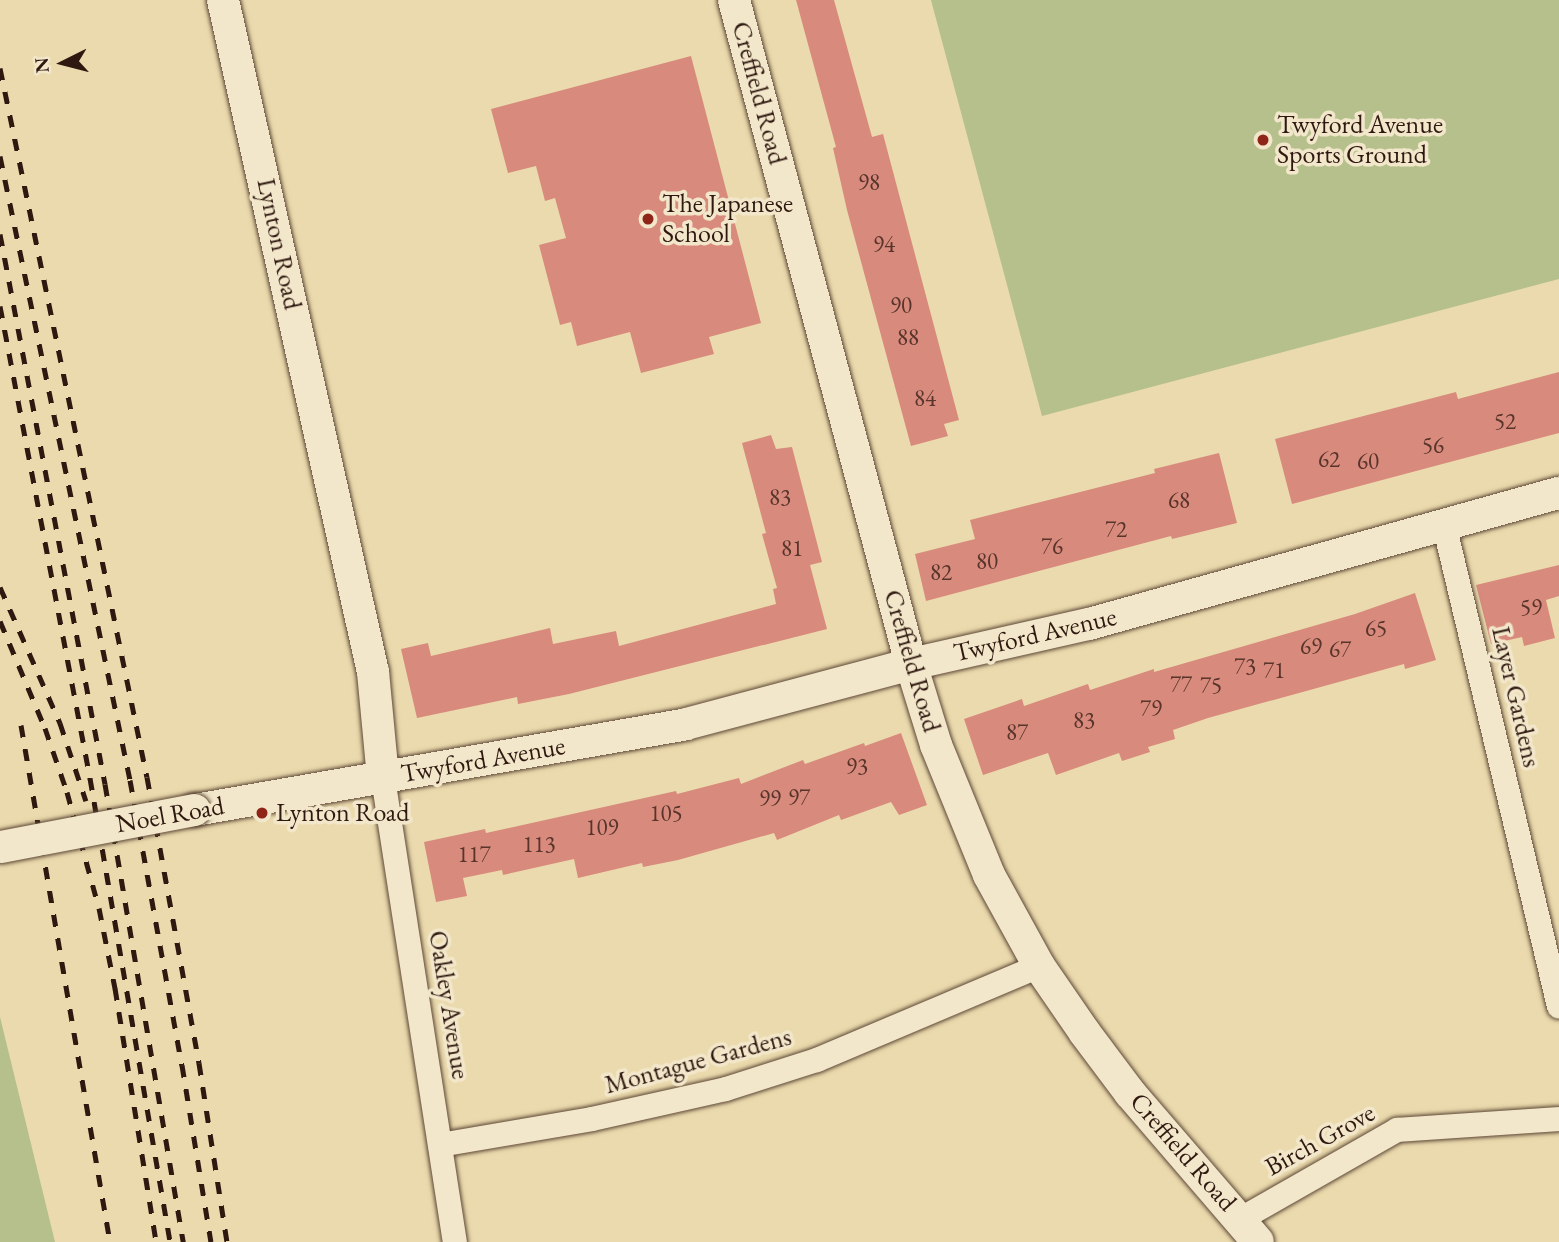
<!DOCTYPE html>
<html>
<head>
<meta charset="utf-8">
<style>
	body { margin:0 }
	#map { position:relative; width:1559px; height:1242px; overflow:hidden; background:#ebdaad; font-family:"EB Garamond",serif }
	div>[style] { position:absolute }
	.green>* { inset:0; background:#b5c08c }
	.building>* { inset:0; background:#d88a7d }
	.roads { filter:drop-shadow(0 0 2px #5d4837) drop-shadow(0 0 2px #5d4837) }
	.minor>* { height:24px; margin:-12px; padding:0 12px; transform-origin:12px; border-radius:12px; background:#f2e7ca }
	.tertiary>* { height:32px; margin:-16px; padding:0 16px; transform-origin:16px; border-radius:16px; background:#f2e7ca }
	.rail>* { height:5px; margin-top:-2.5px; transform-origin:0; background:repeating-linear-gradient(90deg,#2e1810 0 12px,transparent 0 24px) }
	.bridges { filter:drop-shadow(0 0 2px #5d4837) drop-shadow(0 0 2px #5d4837) }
	.tertiary-bridge>* { height:32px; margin:-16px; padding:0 16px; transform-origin:16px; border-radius:16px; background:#f2e7ca }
	.dots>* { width:19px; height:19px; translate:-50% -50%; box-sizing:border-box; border:4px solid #f2e7ca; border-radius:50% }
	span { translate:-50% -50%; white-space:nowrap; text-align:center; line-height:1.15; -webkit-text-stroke:7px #f2e7ca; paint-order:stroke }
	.number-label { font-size:23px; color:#58342b }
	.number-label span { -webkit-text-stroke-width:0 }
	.street-label { font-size:26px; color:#2e1810 }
	.poi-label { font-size:26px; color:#2e1810 }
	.left { translate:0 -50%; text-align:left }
	.north { position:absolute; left:28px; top:28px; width:70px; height:70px; -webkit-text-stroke:5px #f2e7ca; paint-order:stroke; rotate:264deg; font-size:19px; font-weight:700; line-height:28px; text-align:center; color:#2e1810 }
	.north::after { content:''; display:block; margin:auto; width:24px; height:32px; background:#2e1810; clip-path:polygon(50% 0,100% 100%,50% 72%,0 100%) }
</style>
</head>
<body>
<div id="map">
	<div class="green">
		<div style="clip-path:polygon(931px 0,1559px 0,1559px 279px,1042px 416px)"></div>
		<div style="clip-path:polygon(0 1017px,55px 1242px,0 1242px)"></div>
	</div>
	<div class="building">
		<div style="clip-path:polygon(796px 0,834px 0,872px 137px,883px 134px,959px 420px,944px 424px,948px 436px,911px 446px,847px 210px,833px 148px,836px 147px)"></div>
		<div style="clip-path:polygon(691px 56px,761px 323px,709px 337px,714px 354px,641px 373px,630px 332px,577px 346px,571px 322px,560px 325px,539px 245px,566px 238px,555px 198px,545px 201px,536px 166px,508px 173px,491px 109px)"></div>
		<div style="clip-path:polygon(1559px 372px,1559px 433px,1292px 504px,1275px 439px,1456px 392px,1458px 399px)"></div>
		<div style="clip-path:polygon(771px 435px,776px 449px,792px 447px,822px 562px,810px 565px,827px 629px,569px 694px,518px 704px,517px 697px,417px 718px,401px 649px,428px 643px,431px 656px,550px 628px,553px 644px,616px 631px,619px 646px,776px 604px,773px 589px,777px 588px,762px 534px,766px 533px,742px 443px)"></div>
		<div style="clip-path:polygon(1219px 453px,1237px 523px,1172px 539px,1171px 536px,926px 601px,915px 554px,975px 539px,970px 520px,1155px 473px,1154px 469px)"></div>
		<div style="clip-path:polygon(1559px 565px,1559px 596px,1546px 600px,1555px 638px,1524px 646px,1522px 637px,1491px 644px,1476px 585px)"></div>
		<div style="clip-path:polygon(1415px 593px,1436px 660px,1405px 669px,1404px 664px,1208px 718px,1173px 730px,1175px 739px,1148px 747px,1150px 752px,1122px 761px,1119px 753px,1056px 775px,1048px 753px,983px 775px,964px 719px,1022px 699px,1024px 706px,1088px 684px,1090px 690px,1154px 669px,1154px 672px,1355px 614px)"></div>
		<div style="clip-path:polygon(901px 733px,927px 805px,899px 815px,891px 802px,841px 820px,839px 815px,777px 840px,774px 833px,678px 860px,643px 867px,642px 863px,578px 878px,574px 859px,503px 875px,502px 870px,463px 878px,467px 896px,436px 902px,424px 842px,485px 829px,486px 833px,676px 791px,677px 794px,739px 778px,741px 784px,803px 760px,805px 764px,864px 743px,865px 746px)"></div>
	</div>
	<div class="roads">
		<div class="minor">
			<div style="left:1444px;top:524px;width:496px;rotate:76.6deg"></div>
			<div style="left:383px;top:778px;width:470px;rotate:81.2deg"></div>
			<div style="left:440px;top:1145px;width:154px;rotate:-9.7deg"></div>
			<div style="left:592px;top:1119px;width:137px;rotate:-12.6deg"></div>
			<div style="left:726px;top:1089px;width:96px;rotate:-17.7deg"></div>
			<div style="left:817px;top:1060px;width:241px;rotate:-22.9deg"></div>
			<div style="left:1241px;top:1219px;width:180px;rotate:-29.7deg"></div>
			<div style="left:1397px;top:1130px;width:162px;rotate:-3.9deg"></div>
		</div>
		<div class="tertiary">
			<div style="left:223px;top:0;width:689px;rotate:77.42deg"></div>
			<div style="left:373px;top:672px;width:106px;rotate:84.6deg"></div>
			<div style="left:734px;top:0;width:687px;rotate:75.07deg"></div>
			<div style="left:911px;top:664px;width:85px;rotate:72.8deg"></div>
			<div style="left:936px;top:745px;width:140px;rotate:67.8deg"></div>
			<div style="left:989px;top:875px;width:104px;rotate:61.2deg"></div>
			<div style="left:1039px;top:966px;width:81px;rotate:55.5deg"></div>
			<div style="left:1085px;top:1033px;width:75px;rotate:53.1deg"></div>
			<div style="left:1130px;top:1093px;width:196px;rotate:49.3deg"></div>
			<div style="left:195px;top:810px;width:498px;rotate:-9.9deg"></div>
			<div style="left:686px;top:724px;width:233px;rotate:-14.9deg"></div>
			<div style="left:911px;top:664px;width:182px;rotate:-12.7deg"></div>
			<div style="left:1089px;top:624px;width:488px;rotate:-15.6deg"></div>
		</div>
	</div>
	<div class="rail">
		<div style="left:0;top:68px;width:724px;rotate:78.29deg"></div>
		<div style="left:147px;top:777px;width:291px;rotate:79.7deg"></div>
		<div style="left:199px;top:1063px;width:181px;rotate:81.1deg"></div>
		<div style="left:0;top:156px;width:637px;rotate:78.23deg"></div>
		<div style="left:130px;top:780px;width:290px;rotate:79.7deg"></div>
		<div style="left:182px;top:1065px;width:179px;rotate:80.7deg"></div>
		<div style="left:0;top:234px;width:560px;rotate:79.19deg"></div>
		<div style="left:105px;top:784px;width:465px;rotate:80.3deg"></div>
		<div style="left:0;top:306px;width:481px;rotate:79.2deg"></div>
		<div style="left:90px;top:778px;width:471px;rotate:80.2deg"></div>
		<div style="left:0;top:587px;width:149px;rotate:66.2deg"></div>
		<div style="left:60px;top:723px;width:82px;rotate:71.6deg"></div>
		<div style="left:0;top:621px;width:116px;rotate:67.2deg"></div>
		<div style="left:45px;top:728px;width:68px;rotate:71deg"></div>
		<div style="left:67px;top:792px;width:120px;rotate:74.6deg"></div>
		<div style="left:99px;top:908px;width:82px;rotate:78.7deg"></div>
		<div style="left:115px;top:988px;width:257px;rotate:80.8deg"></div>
		<div style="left:21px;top:725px;width:525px;rotate:80.23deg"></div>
	</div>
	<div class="bridges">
		<div class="tertiary-bridge">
			<div style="left:1px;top:847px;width:197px;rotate:-10.8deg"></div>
		</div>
	</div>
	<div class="dots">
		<div style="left:1263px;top:140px;background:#8f2418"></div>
		<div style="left:648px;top:219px;background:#8f2418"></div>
		<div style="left:262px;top:813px;background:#8f2418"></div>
	</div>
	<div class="number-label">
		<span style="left:869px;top:182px">98</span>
		<span style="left:884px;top:244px">94</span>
		<span style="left:901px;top:305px">90</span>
		<span style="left:908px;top:337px">88</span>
		<span style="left:925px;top:398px">84</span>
		<span style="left:1505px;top:421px">52</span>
		<span style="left:1433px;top:445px">56</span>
		<span style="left:1329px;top:459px">62</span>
		<span style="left:1368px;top:461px">60</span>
		<span style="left:780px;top:497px">83</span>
		<span style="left:1179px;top:500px">68</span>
		<span style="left:1116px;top:529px">72</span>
		<span style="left:1052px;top:546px">76</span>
		<span style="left:792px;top:548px">81</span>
		<span style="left:987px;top:561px">80</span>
		<span style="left:941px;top:572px">82</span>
		<span style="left:1531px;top:607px">59</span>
		<span style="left:1376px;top:628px">65</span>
		<span style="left:1311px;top:646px">69</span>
		<span style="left:1340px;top:649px">67</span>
		<span style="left:1245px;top:666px">73</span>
		<span style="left:1274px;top:670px">71</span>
		<span style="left:1181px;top:684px">77</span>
		<span style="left:1211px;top:685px">75</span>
		<span style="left:1151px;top:708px">79</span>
		<span style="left:1084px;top:720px">83</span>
		<span style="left:1017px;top:732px">87</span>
		<span style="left:857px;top:766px">93</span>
		<span style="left:799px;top:797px">97</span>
		<span style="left:770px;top:798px">99</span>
		<span style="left:666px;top:813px">105</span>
		<span style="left:602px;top:827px">109</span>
		<span style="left:539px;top:844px">113</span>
		<span style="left:474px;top:854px">117</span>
	</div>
	<div class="street-label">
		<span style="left:759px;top:93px;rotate:75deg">Creffield Road</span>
		<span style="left:279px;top:244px;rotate:78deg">Lynton Road</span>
		<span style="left:1035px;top:635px;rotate:-13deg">Twyford Avenue</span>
		<span style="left:912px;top:661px;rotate:74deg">Creffield Road</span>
		<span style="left:1516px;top:697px;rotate:77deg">Layer Gardens</span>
		<span style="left:483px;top:760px;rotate:-10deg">Twyford Avenue</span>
		<span style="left:170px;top:815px;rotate:-10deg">Noel Road</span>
		<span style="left:449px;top:1005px;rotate:81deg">Oakley Avenue</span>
		<span style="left:698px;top:1061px;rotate:-15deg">Montague Gardens</span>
		<span style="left:1320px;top:1140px;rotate:-29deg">Birch Grove</span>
		<span style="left:1183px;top:1152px;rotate:49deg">Creffield Road</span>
	</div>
	<div class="poi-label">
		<span class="left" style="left:1277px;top:140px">Twyford Avenue<br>Sports Ground</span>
		<span class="left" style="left:662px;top:219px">The Japanese<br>School</span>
		<span class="left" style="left:276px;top:813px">Lynton Road</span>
	</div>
	<div class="north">N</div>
</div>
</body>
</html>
